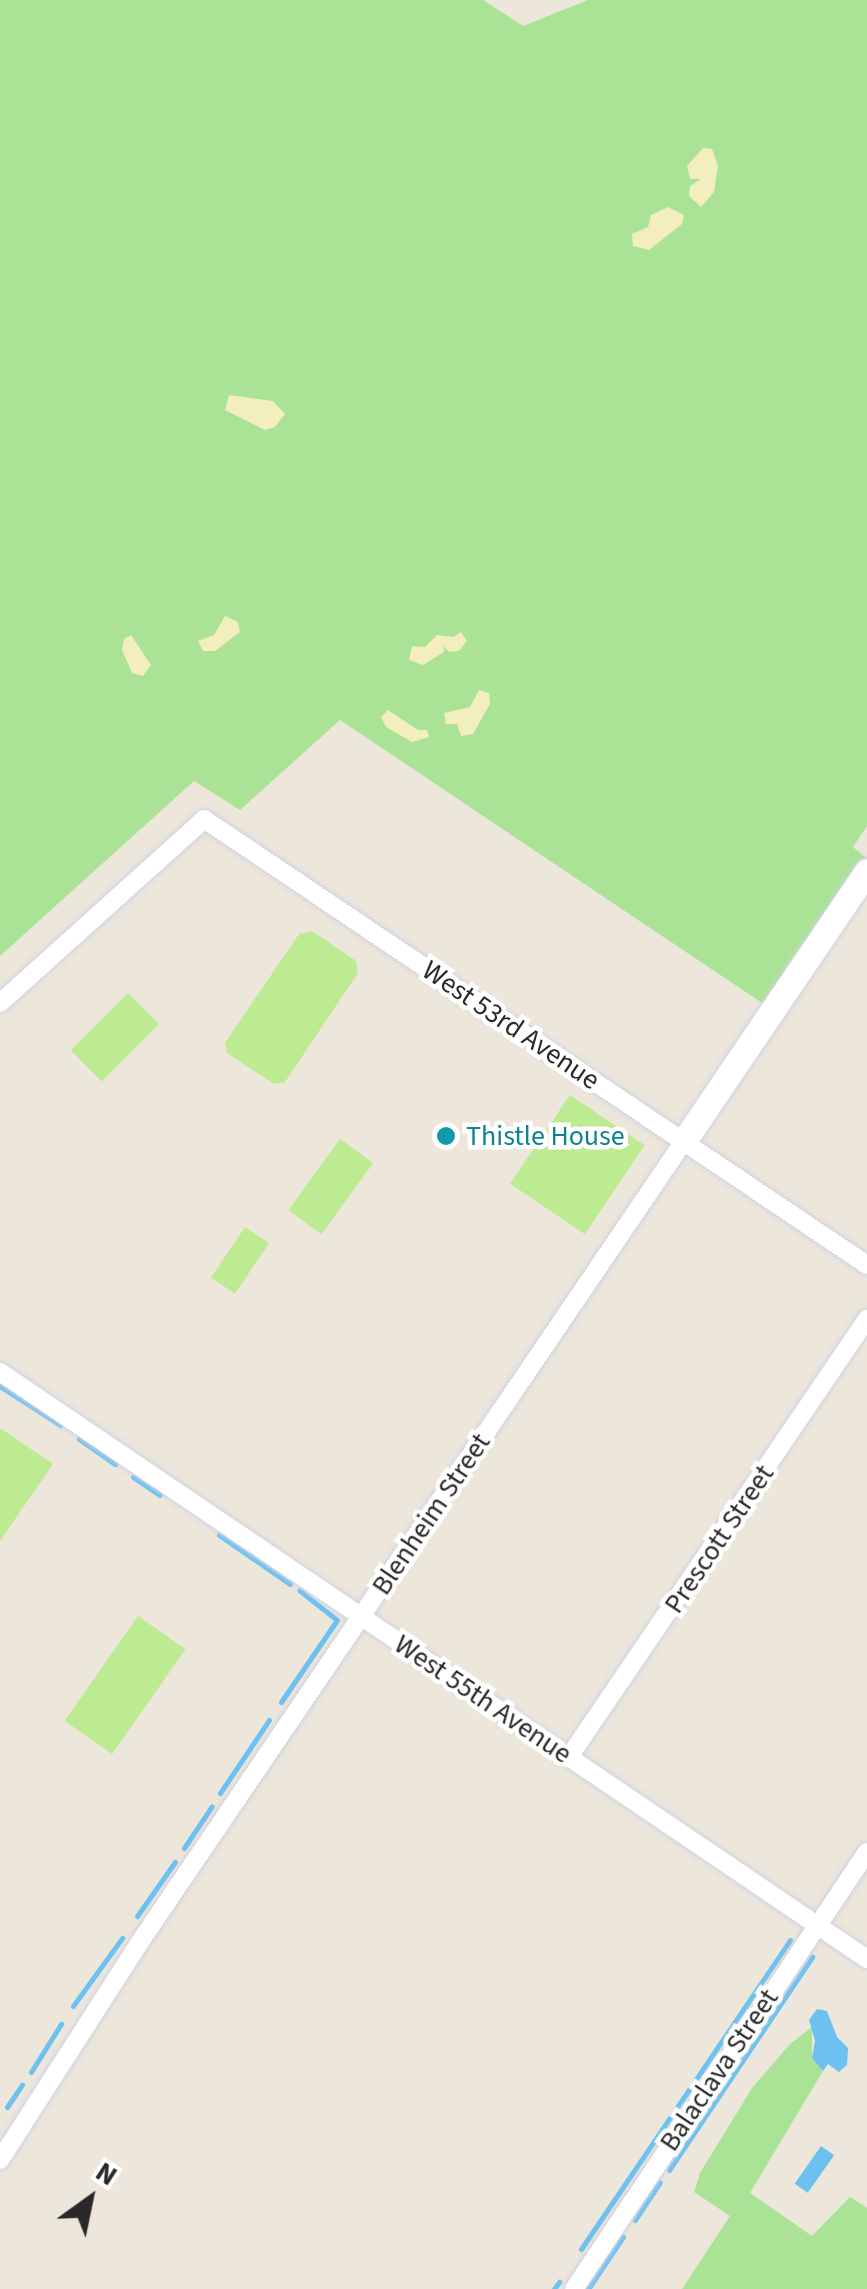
<!DOCTYPE html>
<html>
<head>
<meta charset="utf-8">
<style>
	body { margin:0 }
	#map { position:relative; width:867px; height:2289px; overflow:hidden; background:#ece6db; font-family:"Source Sans 3",sans-serif }
	div>[style] { position:absolute }
	.green>* { inset:0; background:#aae396 }
	.sand>* { inset:0; background:#f2eebd }
	.pitch>* { inset:0; background:#bdeb91; transform-origin:0 0 }
	.water>* { inset:0; background:#6cc1f0; transform-origin:0 0 }
	.stream>* { height:5px; margin:-2.5px; padding:0 2.5px; transform-origin:2.5px; border-radius:2.5px; background:#6cc1f0 }
	.roads { filter:drop-shadow(0 0 2px #d0d2e2) drop-shadow(0 0 2px #d0d2e2) }
	.street>* { height:18px; margin:-9px; padding:0 9px; transform-origin:9px; border-radius:9px; background:#fff }
	.secondary>* { height:25px; margin:-12.5px; padding:0 12.5px; transform-origin:12.5px; border-radius:12.5px; background:#fff }
	.dots>* { width:28px; height:28px; translate:-50% -50%; box-sizing:border-box; border:5px solid #fff; border-radius:50% }
	span { translate:-50% -50%; white-space:nowrap; text-align:center; line-height:1.15; -webkit-text-stroke:9px #fff; paint-order:stroke }
	.street-label { font-size:28px; color:#292929 }
	.culture-label { font-size:28px; color:#0d838f }
	.left { translate:0 -50%; text-align:left }
	.north { position:absolute; left:40px; top:2149px; width:100px; height:100px; -webkit-text-stroke:8px #fff; paint-order:stroke; rotate:33deg; font-size:28px; font-weight:700; line-height:40px; text-align:center; color:#292929 }
	.north::after { content:''; display:block; margin:auto; width:35px; height:45px; background:#292929; clip-path:polygon(50% 0,100% 100%,50% 72%,0 100%) }
</style>
</head>
<body>
<div id="map">
	<div class="green">
		<div style="clip-path:polygon(0 0,483px 0,523px 26px,588px 0,867px 0,867px 826px,853px 847px,866px 858px,765px 1005px,340px 720px,240px 810px,194px 781px,0 956px)"></div>
		<div style="clip-path:polygon(812px 2027px,812px 2058px,823px 2071px,750px 2193px,812px 2236px,850px 2197px,867px 2208px,867px 2289px,682px 2289px,730px 2216px,694px 2192px,700px 2173px,752px 2088px,790px 2044px)"></div>
	</div>
	<div class="sand">
		<div style="clip-path:polygon(703px 148px,712px 149px,718px 166px,714px 192px,701px 207px,689px 196px,690px 186px,701px 179px,690px 179px,687px 166px)"></div>
		<div style="clip-path:polygon(668px 207px,684px 215px,682px 224px,649px 250px,633px 246px,632px 234px,648px 227px,651px 215px)"></div>
		<div style="clip-path:polygon(229px 395px,273px 401px,285px 414px,275px 427px,265px 430px,225px 410px)"></div>
		<div style="clip-path:polygon(225px 616px,238px 622px,240px 632px,215px 651px,203px 651px,198px 641px,214px 635px)"></div>
		<div style="clip-path:polygon(461px 632px,467px 641px,459px 651px,449px 652px,444px 646px,444px 652px,423px 665px,409px 660px,412px 646px,425px 647px,437px 635px,454px 637px)"></div>
		<div style="clip-path:polygon(131px 635px,151px 665px,143px 676px,132px 673px,122px 650px,124px 639px)"></div>
		<div style="clip-path:polygon(479px 690px,489px 693px,490px 704px,473px 734px,461px 736px,457px 724px,446px 724px,444px 713px,470px 707px)"></div>
		<div style="clip-path:polygon(388px 710px,418px 730px,427px 730px,429px 737px,412px 742px,386px 727px,381px 717px)"></div>
	</div>
	<div class="pitch">
		<div style="clip-path:polygon(312px 931px,356px 961px,358px 973px,285px 1082px,274px 1084px,227px 1053px,225px 1043px,299px 934px)"></div>
		<div style="left:128px;top:993px;width:44px;height:81px;rotate:45deg"></div>
		<div style="left:570px;top:1095px;width:90px;height:107px;rotate:34deg"></div>
		<div style="left:340px;top:1139px;width:41px;height:88px;rotate:36deg"></div>
		<div style="left:245px;top:1227px;width:29px;height:61px;rotate:34deg"></div>
		<div style="clip-path:polygon(0 1428px,53px 1464px,0 1541px)"></div>
		<div style="left:138px;top:1616px;width:58px;height:128px;rotate:35deg"></div>
	</div>
	<div class="water">
		<div style="clip-path:polygon(817px 2009px,827px 2011px,837px 2037px,848px 2048px,847px 2065px,839px 2072px,828px 2064px,823px 2071px,812px 2058px,815px 2041px,809px 2020px)"></div>
		<div style="left:821px;top:2146px;width:16px;height:46px;rotate:35deg"></div>
	</div>
	<div class="stream">
		<div style="left:0;top:1386px;width:72px;rotate:33deg"></div>
		<div style="left:79px;top:1439px;width:44px;rotate:34.8deg"></div>
		<div style="left:133px;top:1477px;width:32px;rotate:34deg"></div>
		<div style="left:219px;top:1535px;width:86px;rotate:34.6deg"></div>
		<div style="left:281px;top:1702px;width:99px;rotate:-55.7deg"></div>
		<div style="left:337px;top:1620px;width:48px;rotate:-141.7deg"></div>
		<div style="left:220px;top:1793px;width:88px;rotate:-56.1deg"></div>
		<div style="left:184px;top:1848px;width:50px;rotate:-56.3deg"></div>
		<div style="left:137px;top:1916px;width:66px;rotate:-54.9deg"></div>
		<div style="left:73px;top:2006px;width:84px;rotate:-54.2deg"></div>
		<div style="left:31px;top:2072px;width:57px;rotate:-58deg"></div>
		<div style="left:7px;top:2107px;width:27px;rotate:-56deg"></div>
		<div style="left:669px;top:2170px;width:257px;rotate:-56.1deg"></div>
		<div style="left:635px;top:2220px;width:45px;rotate:-56.7deg"></div>
		<div style="left:581px;top:2249px;width:373px;rotate:-55.9deg"></div>
		<div style="left:554px;top:2289px;width:9px;rotate:-54deg"></div>
		<div style="left:588px;top:2289px;width:63px;rotate:-56.1deg"></div>
	</div>
	<div class="roads">
		<div class="street">
			<div style="left:0;top:1003px;width:275px;rotate:-42deg"></div>
			<div style="left:204px;top:819px;width:799px;rotate:33.93deg"></div>
			<div style="left:0;top:1372px;width:1047px;rotate:34.1deg"></div>
			<div style="left:569px;top:1757px;width:530px;rotate:-55.77deg"></div>
			<div style="left:0;top:2160px;width:266px;rotate:-57.3deg"></div>
			<div style="left:144px;top:1936px;width:961px;rotate:-55.81deg"></div>
			<div style="left:574px;top:2289px;width:526px;rotate:-56.16deg"></div>
		</div>
		<div class="secondary">
			<div style="left:684px;top:1141px;width:326px;rotate:-55.9deg"></div>
		</div>
	</div>
	<div class="dots">
		<div style="left:446px;top:1136px;background:#0f9aa8"></div>
	</div>
	<div class="street-label">
		<span style="left:511px;top:1025px;rotate:34deg">West 53rd Avenue</span>
		<span style="left:431px;top:1514px;rotate:-56deg">Blenheim Street</span>
		<span style="left:719px;top:1539px;rotate:-56deg">Prescott Street</span>
		<span style="left:483px;top:1699px;rotate:34deg">West 55th Avenue</span>
		<span style="left:719px;top:2070px;rotate:-56deg">Balaclava Street</span>
	</div>
	<div class="culture-label">
		<span class="left" style="left:466px;top:1136px">Thistle House</span>
	</div>
	<div class="north">N</div>
</div>
</body>
</html>
